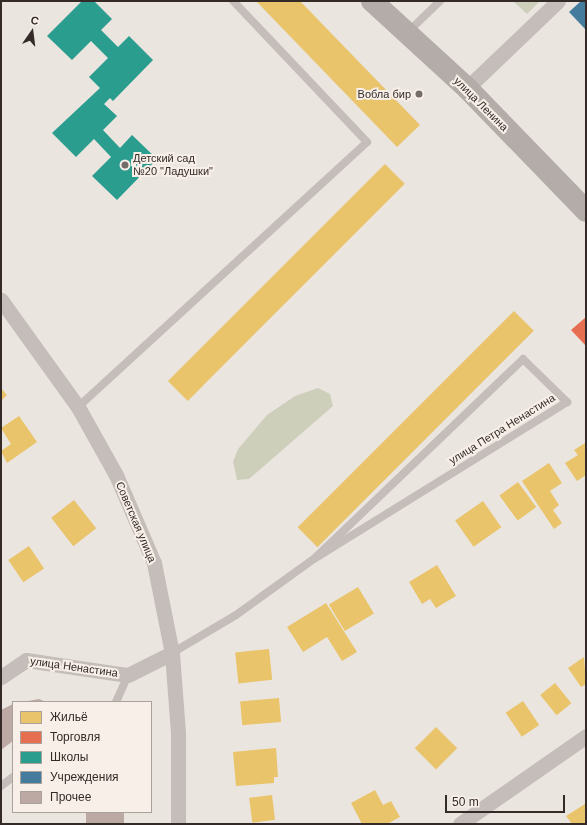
<!DOCTYPE html>
<html>
<head>
<meta charset="utf-8">
<style>
	body { margin:0 }
	#map { position:relative; width:587px; height:825px; overflow:hidden; background:#ebe5e0; font-family:Helvetica,sans-serif }
	div>[style] { position:absolute }
	.green>* { inset:0; background:#cdcfbb }
	.homes>* { inset:0; background:#e9c46a; transform-origin:0 0 }
	.shops>* { inset:0; background:#e76f51 }
	.schools>* { inset:0; background:#2a9d8f }
	.public>* { inset:0; background:#457b9d }
	.building>* { inset:0; background:#bda9a4; transform-origin:0 0 }
	.lane>* { height:8px; margin:-4px; padding:0 4px; transform-origin:4px; border-radius:4px; background:#c4bdb9 }
	.street>* { height:15px; margin:-7.5px; padding:0 7.5px; transform-origin:7.5px; border-radius:7.5px; background:#c4bdb9 }
	.primary>* { height:22px; margin:-11px; padding:0 11px; transform-origin:11px; border-radius:11px; background:#b3aca9 }
	.dots>* { width:11px; height:11px; translate:-50% -50%; box-sizing:border-box; border:2px solid #f7efe8; border-radius:50% }
	span { translate:-50% -50%; white-space:nowrap; text-align:center; line-height:1.15; -webkit-text-stroke:4px #f7efe8; paint-order:stroke }
	.poi-label { font-size:11px; color:#342b28 }
	.right { translate:-100% -50%; text-align:right }
	.left { translate:0 -50%; text-align:left }
	.street-label { font-size:11px; color:#342b28 }
	.frame { position:absolute; inset:0; border:2px solid #342b28; pointer-events:none }
	.legend { position:absolute; left:12px; top:701px; width:140px; height:112px; box-sizing:border-box; background:#f7efe8; border:1px solid #a9a19b; margin:0; padding:5px 7px; list-style:none; font-size:12px; color:#342b28 }
	.legend li { display:flex; align-items:center; gap:8px; height:20px }
	.legend b { width:20px; border:1px solid #a9a19b }
	.north { position:absolute; left:12px; top:12px; width:40px; height:40px; -webkit-text-stroke:3px #f7efe8; paint-order:stroke; rotate:14deg; font-size:11px; font-weight:700; line-height:16px; text-align:center; color:#342b28 }
	.north::after { content:''; display:block; margin:auto; width:14px; height:18px; background:#342b28; clip-path:polygon(50% 0,100% 100%,50% 72%,0 100%) }
	.scale { position:absolute; left:445px; top:795px; width:120px; height:18px; box-sizing:border-box; border:2px solid #342b28; border-top:0; padding-left:5px; font-size:12px; line-height:14px; white-space:nowrap; color:#342b28; -webkit-text-stroke:3px #f7efe8; paint-order:stroke }
</style>
</head>
<body>
<div id="map">
	<div class="green">
		<div style="clip-path:polygon(513px 1px,540px 1px,527px 14px)"></div>
		<div style="clip-path:polygon(318px 388px,330px 394px,333px 406px,249px 479px,237px 480px,233px 462px,238px 449px,267px 415px,295px 396px)"></div>
	</div>
	<div class="homes">
		<div style="clip-path:polygon(256px 1px,300px 1px,420px 125px,397px 147px)"></div>
		<div style="left:385px;top:164px;width:28px;height:307px;rotate:45deg"></div>
		<div style="left:514px;top:311px;width:28px;height:306px;rotate:45deg"></div>
		<div style="clip-path:polygon(1px 388px,7px 395px,1px 401px)"></div>
		<div style="clip-path:polygon(19px 416px,37px 442px,7px 463px,1px 451px,11px 444px,1px 428px)"></div>
		<div style="clip-path:polygon(585px 443px,586px 475px,577px 481px,565px 463px,578px 455px,574px 450px)"></div>
		<div style="clip-path:polygon(549px 463px,562px 483px,550px 491px,559px 505px,553px 510px,562px 523px,554px 529px,522px 481px)"></div>
		<div style="left:518px;top:482px;width:31px;height:23px;rotate:54deg"></div>
		<div style="left:74px;top:500px;width:36px;height:29px;rotate:52deg"></div>
		<div style="left:483px;top:501px;width:32px;height:34px;rotate:55deg"></div>
		<div style="left:29px;top:546px;width:27px;height:25px;rotate:56deg"></div>
		<div style="clip-path:polygon(437px 565px,456px 596px,436px 608px,430px 599px,422px 604px,409px 582px)"></div>
		<div style="left:358px;top:587px;width:31px;height:34px;rotate:59deg"></div>
		<div style="clip-path:polygon(326px 603px,357px 652px,342px 661px,327px 637px,303px 652px,287px 627px)"></div>
		<div style="left:269px;top:649px;width:31px;height:34px;rotate:84deg"></div>
		<div style="clip-path:polygon(584px 657px,586px 684px,581px 687px,568px 668px)"></div>
		<div style="left:555px;top:683px;width:26px;height:19px;rotate:51deg"></div>
		<div style="left:279px;top:698px;width:24px;height:39px;rotate:85deg"></div>
		<div style="left:523px;top:701px;width:29px;height:21px;rotate:56deg"></div>
		<div style="left:436px;top:727px;width:30px;height:30px;rotate:45deg"></div>
		<div style="clip-path:polygon(276px 748px,278px 777px,274px 777px,274px 783px,236px 786px,233px 752px)"></div>
		<div style="clip-path:polygon(375px 790px,383px 805px,391px 801px,400px 817px,387px 824px,362px 824px,351px 803px)"></div>
		<div style="left:272px;top:795px;width:25px;height:23px;rotate:83deg"></div>
		<div style="clip-path:polygon(585px 804px,586px 824px,572px 824px,566px 816px)"></div>
	</div>
	<div class="shops">
		<div style="clip-path:polygon(586px 317px,586px 346px,571px 330px)"></div>
	</div>
	<div class="schools">
		<div style="clip-path:polygon(82px 1px,94px 1px,112px 19px,101px 30px,118px 47px,129px 36px,153px 60px,113px 101px,110px 98px,104px 104px,117px 116px,103px 130px,120px 148px,132px 135px,157px 159px,117px 200px,92px 176px,111px 157px,94px 139px,76px 157px,52px 133px,100px 88px,89px 77px,108px 58px,91px 41px,72px 60px,47px 36px)"></div>
	</div>
	<div class="public">
		<div style="clip-path:polygon(581px 1px,586px 1px,586px 30px,569px 12px)"></div>
	</div>
	<div class="building">
		<div style="clip-path:polygon(39px 699px,46px 702px,29px 702px,28px 701px)"></div>
		<div style="clip-path:polygon(13px 704px,13px 741px,1px 750px,1px 710px)"></div>
		<div style="left:86px;top:812px;width:38px;height:12px"></div>
	</div>
	<div class="lane">
		<div style="left:408px;top:32px;width:45px;rotate:-44.1deg"></div>
		<div style="left:78px;top:407px;width:392px;rotate:-42.5deg"></div>
		<div style="left:367px;top:142px;width:195px;rotate:-133.5deg"></div>
		<div style="left:172px;top:653px;width:74px;rotate:-30.7deg"></div>
		<div style="left:236px;top:615px;width:97px;rotate:-35.8deg"></div>
		<div style="left:315px;top:558px;width:288px;rotate:-43.7deg"></div>
		<div style="left:523px;top:359px;width:62px;rotate:44.3deg"></div>
		<div style="left:567px;top:402px;width:296px;rotate:148.2deg"></div>
		<div style="left:116px;top:702px;width:30px;rotate:-66deg"></div>
		<div style="left:1px;top:786px;width:15px;rotate:-37deg"></div>
	</div>
	<div class="street">
		<div style="left:467px;top:88px;width:126px;rotate:-43.7deg"></div>
		<div style="left:1px;top:300px;width:132px;rotate:54.3deg"></div>
		<div style="left:78px;top:407px;width:78px;rotate:60.8deg"></div>
		<div style="left:116px;top:475px;width:96px;rotate:66.6deg"></div>
		<div style="left:154px;top:563px;width:92px;rotate:78.7deg"></div>
		<div style="left:172px;top:653px;width:80px;rotate:85.7deg"></div>
		<div style="left:178px;top:733px;width:91px;rotate:90deg"></div>
		<div style="left:1px;top:677px;width:30px;rotate:-34deg"></div>
		<div style="left:26px;top:660px;width:103px;rotate:8.4deg"></div>
		<div style="left:128px;top:675px;width:49px;rotate:-26.6deg"></div>
		<div style="left:460px;top:824px;width:154px;rotate:-34.9deg"></div>
	</div>
	<div class="primary">
		<div style="left:372px;top:1px;width:129px;rotate:42.5deg"></div>
		<div style="left:467px;top:88px;width:171px;rotate:45.9deg"></div>
	</div>
	<div class="dots">
		<div style="left:419px;top:94px;background:#746c68"></div>
		<div style="left:125px;top:165px;background:#746c68"></div>
	</div>
	<div class="poi-label">
		<span class="right" style="left:411px;top:94px">Вобла бир</span>
		<span class="left" style="left:133px;top:165px">Детский сад<br>№20 "Ладушки"</span>
	</div>
	<div class="street-label">
		<span style="left:481px;top:104px;rotate:45deg">улица Ленина</span>
		<span style="left:502px;top:429px;rotate:-32deg">улица Петра Ненастина</span>
		<span style="left:136px;top:522px;rotate:67deg">Советская улица</span>
		<span style="left:74px;top:667px;rotate:8deg">улица Ненастина</span>
	</div>
	<div class="frame"></div>
	<ul class="legend">
	<li><b style="height:11px;background:#e9c46a"></b>Жильё</li>
	<li><b style="height:11px;background:#e76f51"></b>Торговля</li>
	<li><b style="height:11px;background:#2a9d8f"></b>Школы</li>
	<li><b style="height:11px;background:#457b9d"></b>Учреждения</li>
	<li><b style="height:11px;background:#bda9a4"></b>Прочее</li>
	</ul>
	<div class="north">С</div>
	<div class="scale">50 m</div>
</div>
</body>
</html>
